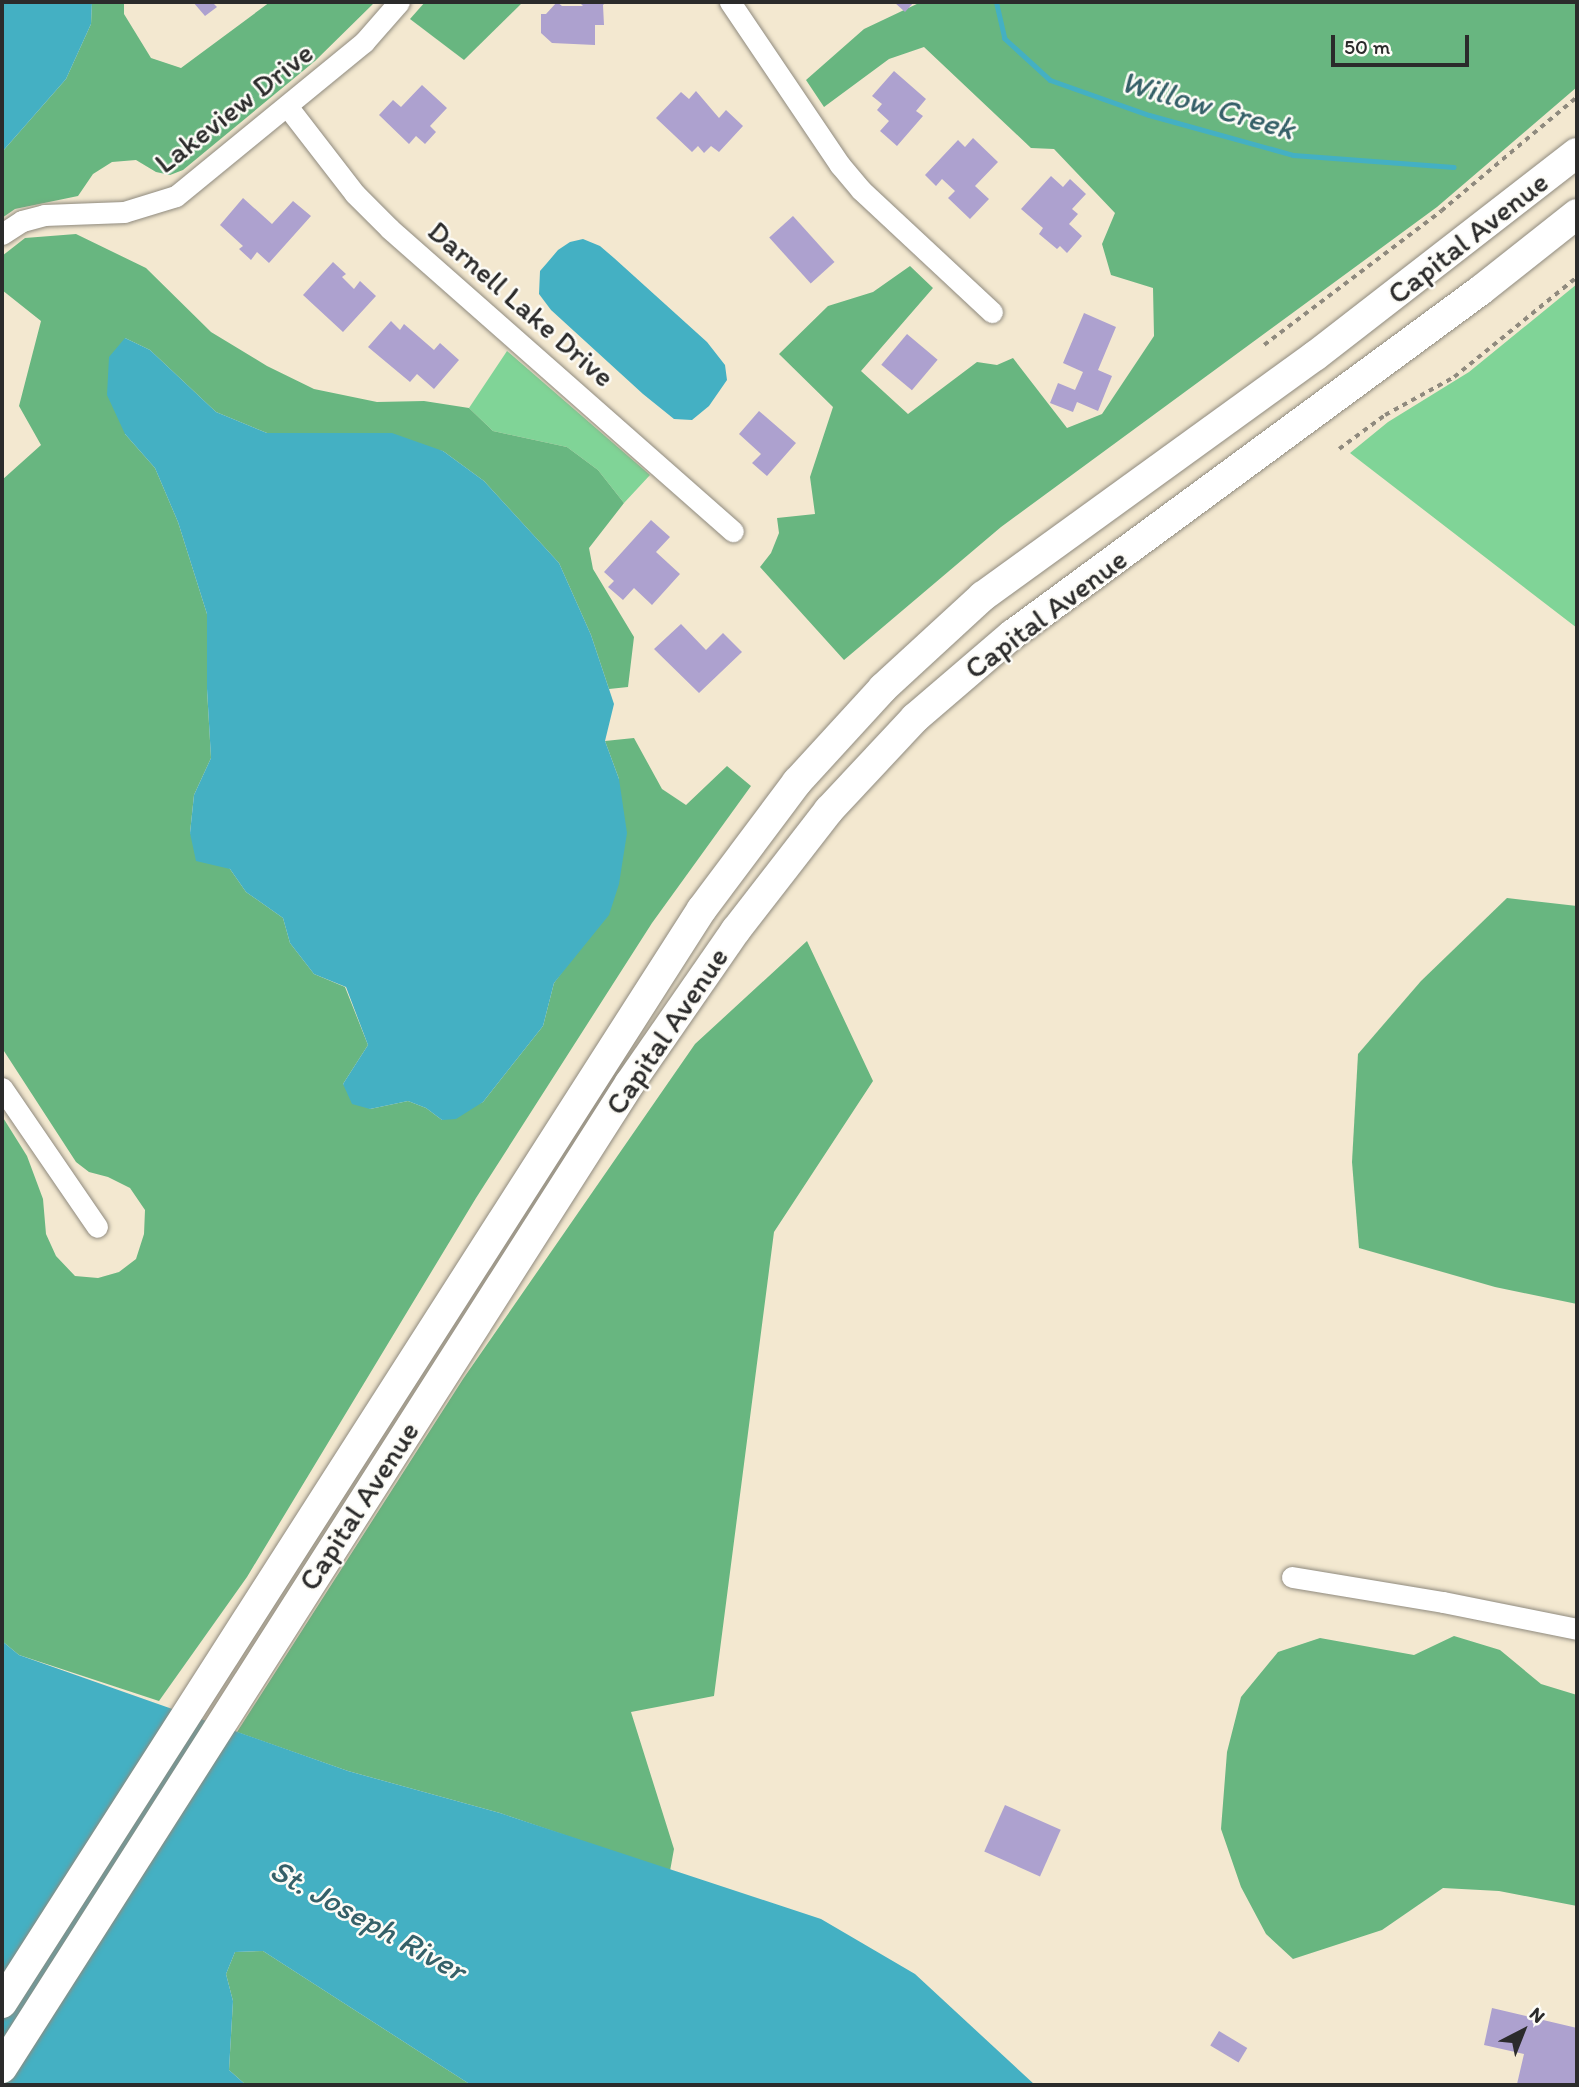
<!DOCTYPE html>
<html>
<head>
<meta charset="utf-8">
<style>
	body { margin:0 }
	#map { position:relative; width:1579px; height:2087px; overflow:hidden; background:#f3e8d0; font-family:Itim,sans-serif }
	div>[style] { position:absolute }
	.green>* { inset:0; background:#80d497 }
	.forest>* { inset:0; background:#68b680 }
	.water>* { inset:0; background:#44b0c3 }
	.stream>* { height:5px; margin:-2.5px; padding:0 2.5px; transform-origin:2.5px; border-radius:2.5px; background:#44b0c3 }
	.building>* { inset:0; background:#ada1cf; transform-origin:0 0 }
	.path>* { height:3.5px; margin-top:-1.75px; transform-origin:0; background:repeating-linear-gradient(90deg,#8f8a7e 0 5px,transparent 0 10px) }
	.roads { filter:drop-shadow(0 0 2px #8f8a7e) drop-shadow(0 0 2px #8f8a7e) }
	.minor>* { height:21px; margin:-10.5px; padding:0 10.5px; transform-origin:10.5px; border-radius:10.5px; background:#fff }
	.highway>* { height:30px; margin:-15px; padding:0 15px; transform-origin:15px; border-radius:15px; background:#fff }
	span { translate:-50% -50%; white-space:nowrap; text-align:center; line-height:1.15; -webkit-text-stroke:5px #fdfcf7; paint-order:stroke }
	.street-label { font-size:30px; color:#2b2b2b }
	.water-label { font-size:32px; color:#356068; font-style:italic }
	.frame { position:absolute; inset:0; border:4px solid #2b2b2b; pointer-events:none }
	.north { position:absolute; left:1488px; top:1996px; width:70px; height:70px; -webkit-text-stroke:5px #fdfcf7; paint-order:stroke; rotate:42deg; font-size:19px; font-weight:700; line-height:28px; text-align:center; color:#2b2b2b }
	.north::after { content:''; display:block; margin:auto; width:24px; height:32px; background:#2b2b2b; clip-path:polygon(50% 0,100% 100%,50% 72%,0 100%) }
	.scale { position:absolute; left:1331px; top:35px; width:138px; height:32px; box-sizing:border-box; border:4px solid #2b2b2b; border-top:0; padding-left:9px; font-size:21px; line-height:24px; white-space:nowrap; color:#2b2b2b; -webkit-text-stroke:5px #fdfcf7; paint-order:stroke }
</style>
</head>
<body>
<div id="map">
	<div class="green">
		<div style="clip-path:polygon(1577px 284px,1577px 628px,1350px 453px,1388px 422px,1469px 372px)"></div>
		<div style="clip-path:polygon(507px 351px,650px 475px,624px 503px,598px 470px,567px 447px,493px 431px,469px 408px)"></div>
	</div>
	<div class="forest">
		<div style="clip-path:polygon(92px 2px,124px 2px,124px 14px,151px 58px,181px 68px,270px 2px,375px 2px,315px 61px,183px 170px,170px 175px,156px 172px,136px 160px,112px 162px,93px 174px,78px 196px,15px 209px,2px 218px,2px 152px,66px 79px,91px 24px)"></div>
		<div style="clip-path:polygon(425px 2px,523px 2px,464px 60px,410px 19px)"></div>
		<div style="clip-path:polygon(921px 2px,1577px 2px,1577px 87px,1437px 207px,1001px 527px,844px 660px,760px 567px,771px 553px,779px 533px,777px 518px,815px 514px,810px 477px,833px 407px,779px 354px,828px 306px,873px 292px,910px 266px,933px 288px,861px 371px,908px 414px,977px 362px,997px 365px,1013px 358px,1067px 428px,1102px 414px,1154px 336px,1153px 288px,1111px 275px,1102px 244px,1115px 213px,1054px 149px,1031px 148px,924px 47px,889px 59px,824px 107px,806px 80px,864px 29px)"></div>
		<div style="clip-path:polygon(76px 234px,146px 268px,211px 332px,267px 366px,314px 389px,377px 402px,424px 401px,469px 408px,493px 431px,567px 447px,598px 470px,624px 503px,589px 548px,593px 569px,634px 637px,628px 687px,609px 689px,591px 635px,559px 563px,484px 481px,443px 451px,328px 435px,267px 433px,216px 412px,150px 350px,125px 338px,125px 434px,155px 468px,178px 522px,207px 614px,207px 689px,211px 758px,194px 795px,190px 833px,230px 869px,246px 892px,283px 918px,290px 943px,314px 974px,345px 987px,368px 1045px,343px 1084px,370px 1109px,408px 1101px,426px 1108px,442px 1120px,483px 1102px,543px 1026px,554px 983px,579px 949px,619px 779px,605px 741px,634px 738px,662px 789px,686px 805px,727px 766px,751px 786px,652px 923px,476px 1198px,247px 1577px,159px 1701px,19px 1655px,2px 1641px,2px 1116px,27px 1156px,43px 1199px,46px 1234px,56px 1256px,75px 1276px,98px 1278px,119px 1272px,136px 1259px,144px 1234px,145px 1210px,130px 1188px,108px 1177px,89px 1172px,76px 1162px,2px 1048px,2px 480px,41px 445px,19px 406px,41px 321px,2px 290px,2px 256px,25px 238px)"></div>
		<div style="clip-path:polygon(1507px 898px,1577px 906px,1577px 1304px,1495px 1287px,1359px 1248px,1352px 1162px,1358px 1054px,1421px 981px)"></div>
		<div style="clip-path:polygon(807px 941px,873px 1081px,774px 1232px,714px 1696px,631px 1712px,674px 1849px,670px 1871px,500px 1813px,348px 1771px,237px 1732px,463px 1379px,695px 1044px)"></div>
		<div style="clip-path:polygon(1454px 1636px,1500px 1650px,1541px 1684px,1577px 1695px,1577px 1906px,1499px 1891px,1443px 1888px,1382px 1930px,1293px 1959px,1266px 1934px,1241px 1887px,1221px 1829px,1227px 1752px,1241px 1697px,1278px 1652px,1320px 1638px,1414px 1655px)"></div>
		<div style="clip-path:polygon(263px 1951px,471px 2085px,246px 2085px,229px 2070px,233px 2001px,226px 1974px,235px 1952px)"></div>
	</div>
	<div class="water">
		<div style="clip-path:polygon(2px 2px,92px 2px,91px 24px,66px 79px,2px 152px)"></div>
		<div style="clip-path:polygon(583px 239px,600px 246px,614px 258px,707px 342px,725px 365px,727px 380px,709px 406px,692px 420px,674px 419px,643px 394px,551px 310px,539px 294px,540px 271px,547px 263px,558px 250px,570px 242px)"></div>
		<div style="clip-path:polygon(125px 338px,150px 350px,216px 412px,267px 433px,392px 433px,443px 451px,484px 481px,559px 563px,591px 635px,614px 704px,605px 741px,619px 779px,627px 833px,619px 884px,609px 915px,554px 983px,543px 1026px,483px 1102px,456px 1119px,442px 1120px,426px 1108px,408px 1101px,370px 1109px,352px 1104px,343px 1084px,368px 1045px,346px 987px,314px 974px,290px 943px,283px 918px,246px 892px,230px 869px,196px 861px,190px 833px,194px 795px,211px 758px,207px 689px,207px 614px,178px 522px,155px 468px,125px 434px,107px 395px,109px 357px)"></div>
		<div style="clip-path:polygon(2px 1641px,19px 1655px,348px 1771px,500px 1813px,821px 1919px,915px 1974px,1035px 2085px,471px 2085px,263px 1951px,235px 1952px,226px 1974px,233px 2001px,229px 2070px,246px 2085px,2px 2085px)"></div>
	</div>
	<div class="stream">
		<div style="left:996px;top:2px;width:37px;rotate:77deg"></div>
		<div style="left:1004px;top:38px;width:62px;rotate:42.4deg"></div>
		<div style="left:1050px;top:80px;width:105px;rotate:19.5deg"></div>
		<div style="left:1149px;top:115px;width:149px;rotate:15.5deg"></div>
		<div style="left:1293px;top:155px;width:161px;rotate:4.3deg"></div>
	</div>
	<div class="building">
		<div style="clip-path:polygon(193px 2px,212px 2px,217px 7px,205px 16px)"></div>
		<div style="clip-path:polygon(557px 2px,562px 6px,583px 6px,579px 2px,606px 2px,603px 5px,604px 25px,595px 25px,595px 45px,552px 43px,541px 33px,541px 14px,546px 14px)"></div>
		<div style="clip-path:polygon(894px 2px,914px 2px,905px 12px)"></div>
		<div style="clip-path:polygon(894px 71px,926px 99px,916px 111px,923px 116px,897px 146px,880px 131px,889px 121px,877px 110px,882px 104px,872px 96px)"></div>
		<div style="clip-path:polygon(422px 85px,447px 108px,430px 126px,436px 132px,425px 144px,416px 136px,409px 144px,379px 115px,393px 100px,401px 107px)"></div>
		<div style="clip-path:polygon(696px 91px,719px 118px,726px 110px,743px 126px,719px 152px,711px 146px,704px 153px,698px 146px,692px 152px,656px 118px,681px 92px,689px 99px)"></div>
		<div style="clip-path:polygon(973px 138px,998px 162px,975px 186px,989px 199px,970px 219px,948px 198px,955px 191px,942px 179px,936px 186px,925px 175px,958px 140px,965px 147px)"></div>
		<div style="clip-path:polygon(1051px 176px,1063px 187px,1070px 179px,1086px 194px,1072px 209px,1078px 214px,1069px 224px,1082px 236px,1067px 253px,1060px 246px,1057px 249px,1039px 234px,1043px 228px,1021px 209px)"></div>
		<div style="clip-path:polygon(243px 198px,272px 224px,293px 201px,311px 216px,269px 263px,257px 252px,251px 260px,239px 249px,243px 246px,220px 225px)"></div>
		<div style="left:793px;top:216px;width:62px;height:32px;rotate:48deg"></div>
		<div style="clip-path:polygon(333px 262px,346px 274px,342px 277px,354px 289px,360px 281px,376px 296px,343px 332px,303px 295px)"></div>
		<div style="clip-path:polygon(1084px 313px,1116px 327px,1098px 370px,1112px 376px,1098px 411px,1077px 402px,1073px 412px,1050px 403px,1058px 383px,1075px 390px,1083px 372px,1063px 363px)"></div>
		<div style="clip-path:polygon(391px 321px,400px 330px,404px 324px,434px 350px,440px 343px,459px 360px,434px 389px,417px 374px,410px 382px,368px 347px)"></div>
		<div style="left:907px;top:334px;width:40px;height:40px;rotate:40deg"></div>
		<div style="clip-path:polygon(759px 411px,796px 443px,767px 476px,752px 463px,761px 454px,739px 434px)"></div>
		<div style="clip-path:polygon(651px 520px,670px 537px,656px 552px,680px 574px,652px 605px,634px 588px,623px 600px,608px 587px,614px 581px,604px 572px)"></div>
		<div style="clip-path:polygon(681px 624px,706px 650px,723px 633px,742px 652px,699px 693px,654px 649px)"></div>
		<div style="left:1005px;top:1805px;width:61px;height:51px;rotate:24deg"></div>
		<div style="clip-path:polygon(1492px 2008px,1577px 2028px,1577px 2085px,1517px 2084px,1524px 2054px,1484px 2045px)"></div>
		<div style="left:1219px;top:2031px;width:33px;height:17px;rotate:31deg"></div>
	</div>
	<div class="path">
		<div style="left:1264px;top:345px;width:222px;rotate:-37.1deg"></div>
		<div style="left:1441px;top:211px;width:177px;rotate:-40deg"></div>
		<div style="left:1339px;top:449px;width:57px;rotate:-36.5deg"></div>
		<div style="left:1385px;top:415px;width:79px;rotate:-28.8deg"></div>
		<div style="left:1454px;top:377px;width:159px;rotate:-39.1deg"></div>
	</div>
	<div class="roads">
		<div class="minor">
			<div style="left:730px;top:2px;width:197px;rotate:56deg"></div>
			<div style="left:840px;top:165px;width:33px;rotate:50deg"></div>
			<div style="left:861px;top:190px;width:179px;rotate:43deg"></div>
			<div style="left:287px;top:106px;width:111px;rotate:52.3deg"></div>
			<div style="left:355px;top:194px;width:49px;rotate:45deg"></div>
			<div style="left:390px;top:229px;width:457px;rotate:41.4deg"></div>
			<div style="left:2px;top:234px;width:24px;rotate:-33deg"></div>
			<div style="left:22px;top:221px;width:23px;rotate:-15deg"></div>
			<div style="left:44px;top:215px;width:80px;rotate:-2.1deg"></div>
			<div style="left:124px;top:212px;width:54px;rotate:-17.1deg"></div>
			<div style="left:176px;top:196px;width:243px;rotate:-39.3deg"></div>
			<div style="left:364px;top:42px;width:53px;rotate:-48.8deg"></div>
			<div style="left:2px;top:1088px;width:168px;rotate:55.6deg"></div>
			<div style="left:1292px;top:1577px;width:153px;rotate:9.4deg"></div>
			<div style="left:1443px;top:1602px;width:137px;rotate:11.4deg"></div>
		</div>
		<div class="highway">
			<div style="left:2px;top:2003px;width:1299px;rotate:-57.39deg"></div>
			<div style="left:702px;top:909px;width:159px;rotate:-53.2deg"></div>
			<div style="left:797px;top:782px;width:127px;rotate:-47.5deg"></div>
			<div style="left:883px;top:688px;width:136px;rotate:-42.6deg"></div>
			<div style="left:983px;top:596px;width:410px;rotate:-35.9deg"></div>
			<div style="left:1315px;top:356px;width:331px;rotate:-37.8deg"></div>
			<div style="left:2px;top:2068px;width:1168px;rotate:-57.48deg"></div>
			<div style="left:630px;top:1083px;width:186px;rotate:-55.3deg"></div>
			<div style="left:736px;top:930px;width:152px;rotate:-52.2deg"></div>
			<div style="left:829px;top:810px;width:126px;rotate:-46.9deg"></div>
			<div style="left:915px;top:718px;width:128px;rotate:-40.6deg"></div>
			<div style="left:1012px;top:635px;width:582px;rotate:-36.34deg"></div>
			<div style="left:1481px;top:290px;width:122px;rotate:-38.4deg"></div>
		</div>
	</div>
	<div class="street-label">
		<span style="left:234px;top:108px;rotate:-38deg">Lakeview Drive</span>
		<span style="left:1468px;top:238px;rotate:-38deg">Capital Avenue</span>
		<span style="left:521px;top:304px;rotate:41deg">Darnell Lake Drive</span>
		<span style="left:1046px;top:614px;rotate:-37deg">Capital Avenue</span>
		<span style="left:667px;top:1031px;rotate:-56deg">Capital Avenue</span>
		<span style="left:359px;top:1506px;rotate:-57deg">Capital Avenue</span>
	</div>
	<div class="water-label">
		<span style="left:1208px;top:105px;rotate:16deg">Willow Creek</span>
		<span style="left:368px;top:1920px;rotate:29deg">St. Joseph River</span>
	</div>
	<div class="frame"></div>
	<div class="north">N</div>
	<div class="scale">50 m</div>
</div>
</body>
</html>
